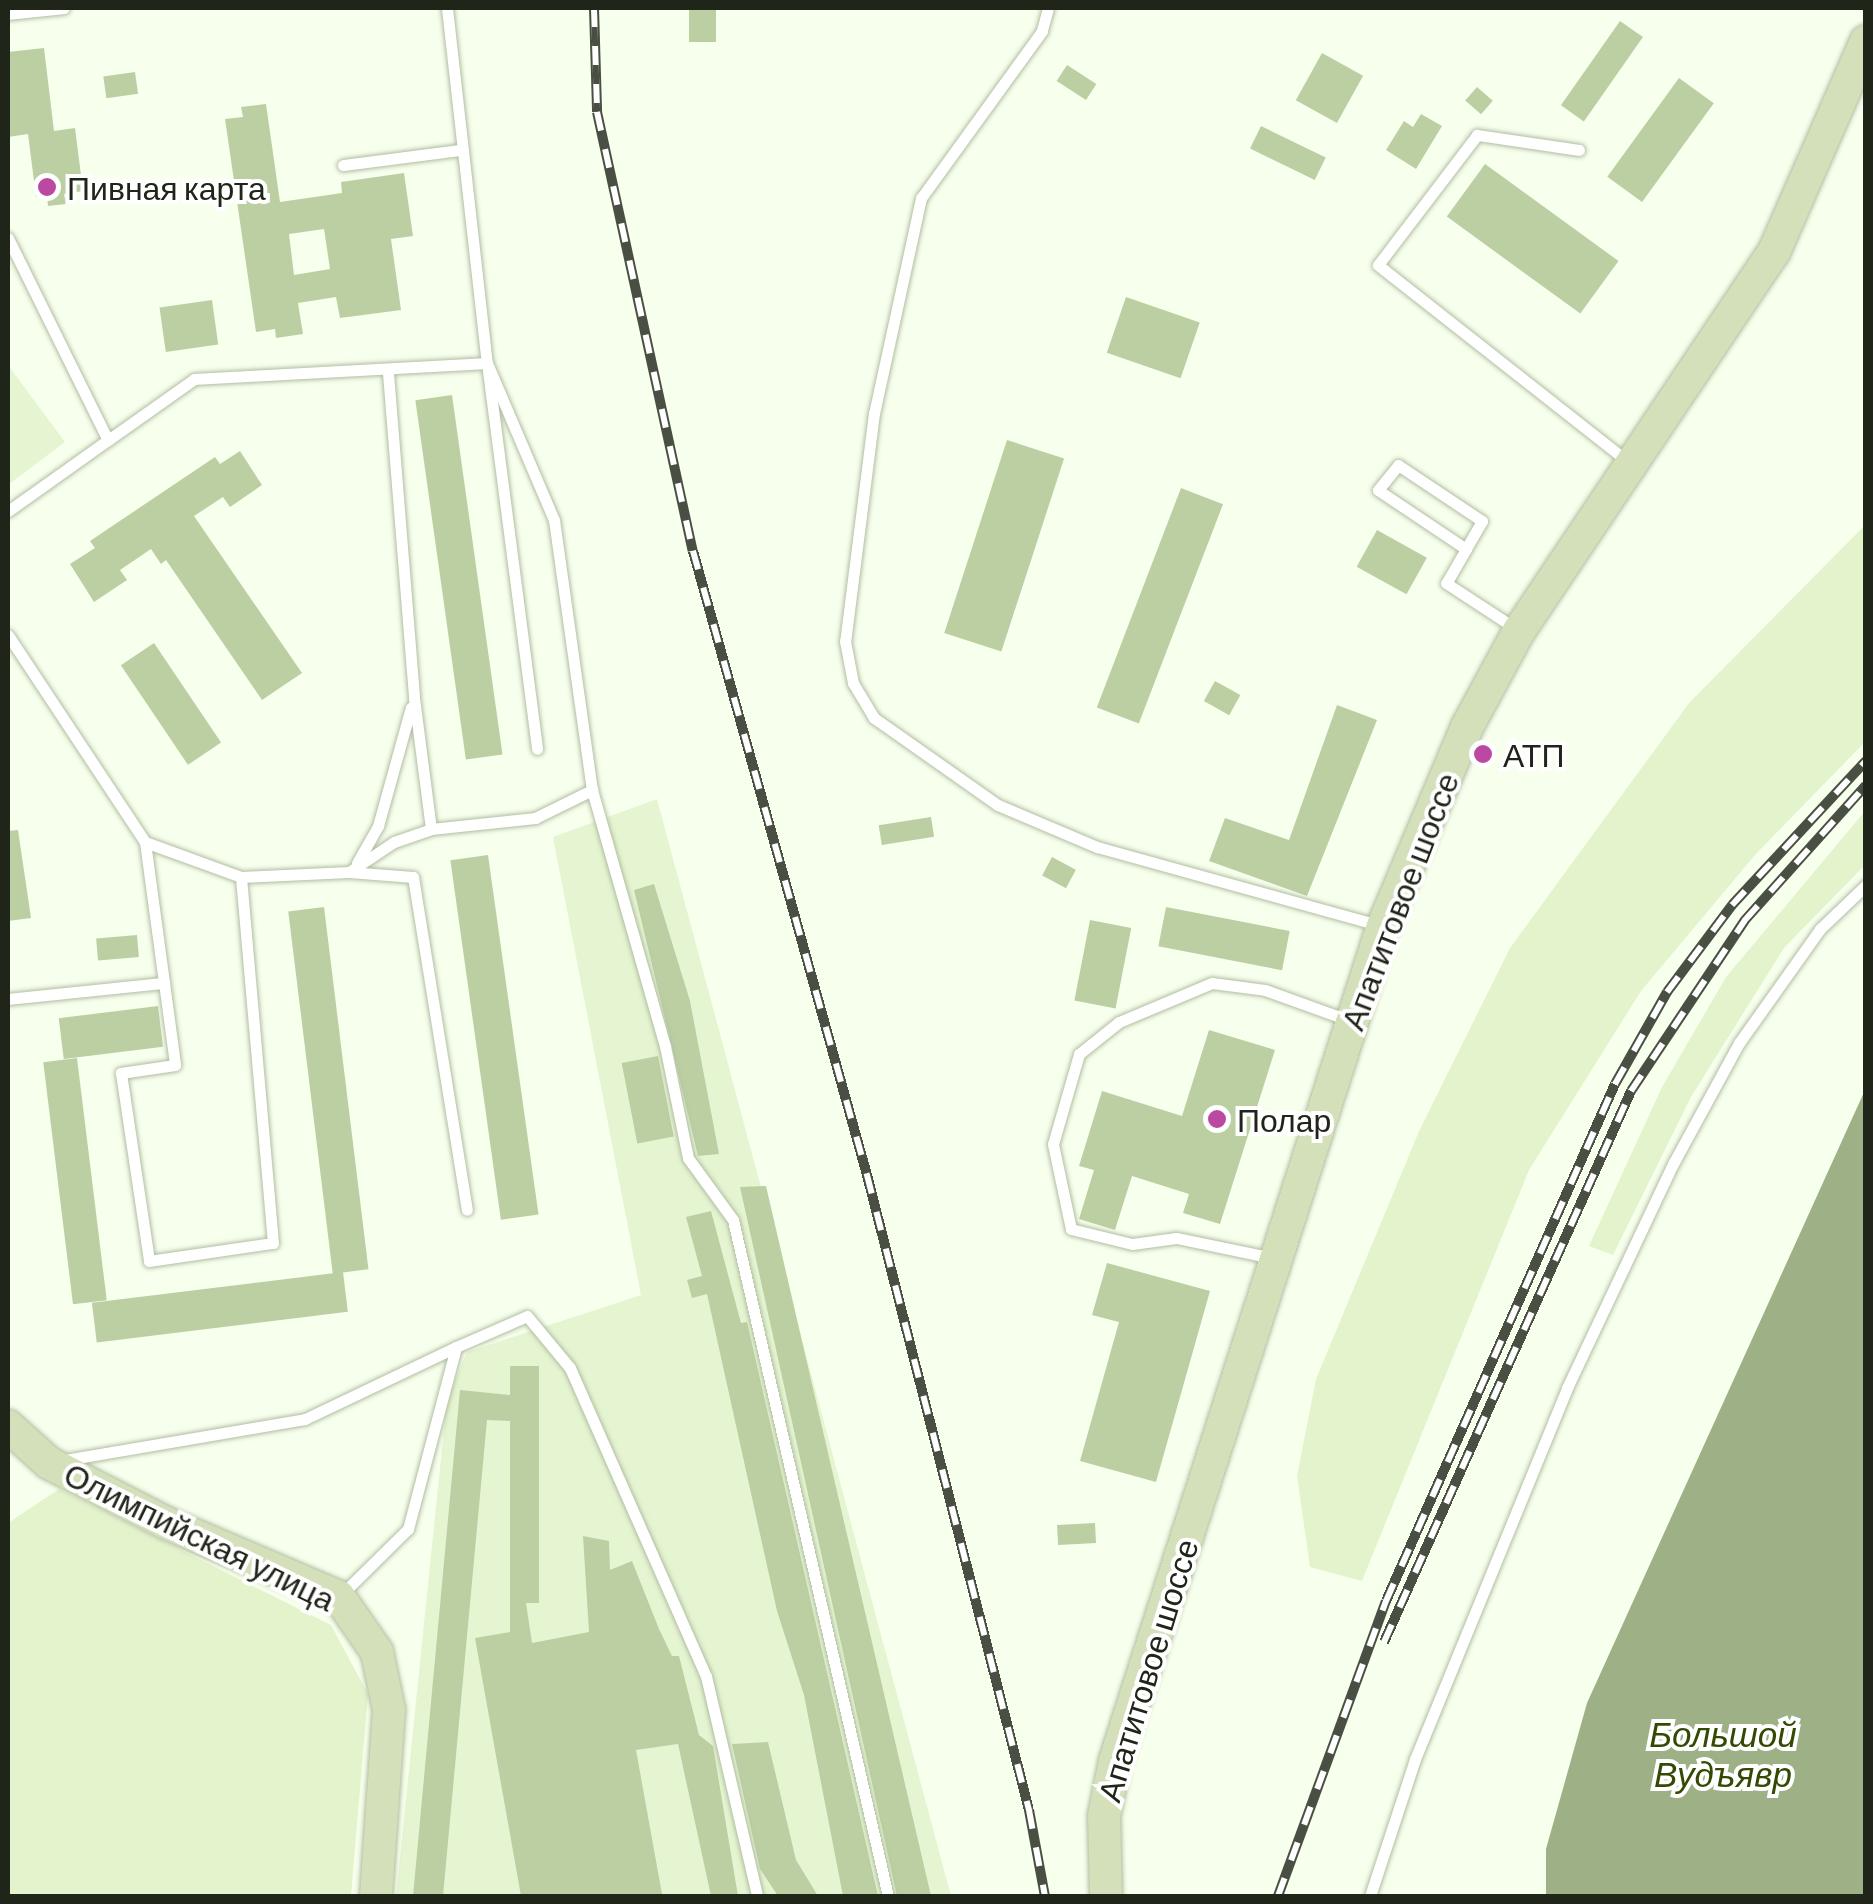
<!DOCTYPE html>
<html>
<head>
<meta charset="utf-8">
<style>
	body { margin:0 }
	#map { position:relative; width:1873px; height:1904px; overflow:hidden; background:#f7ffed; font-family:Barlow,sans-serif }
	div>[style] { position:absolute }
	.built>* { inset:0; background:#e5f5d1 }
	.green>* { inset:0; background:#e3f4cd }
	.water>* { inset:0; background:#9eb186 }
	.building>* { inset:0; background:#bccfa3; transform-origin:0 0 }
	.roads { filter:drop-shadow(0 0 2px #b1bea2) drop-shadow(0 0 2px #b1bea2) }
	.lane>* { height:11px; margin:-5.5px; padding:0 5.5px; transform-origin:5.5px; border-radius:5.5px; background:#fff }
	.secondary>* { height:32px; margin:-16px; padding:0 16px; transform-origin:16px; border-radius:16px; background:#d4e0ba }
	.rail>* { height:10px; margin-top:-5px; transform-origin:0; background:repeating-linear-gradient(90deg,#fff 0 19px,#494f42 0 38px); box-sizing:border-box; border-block:2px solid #494f42 }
	.dots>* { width:28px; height:28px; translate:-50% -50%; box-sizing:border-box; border:5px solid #fff; border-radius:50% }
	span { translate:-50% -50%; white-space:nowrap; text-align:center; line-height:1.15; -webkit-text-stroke:8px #fff; paint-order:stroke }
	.poi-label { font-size:32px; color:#20251a }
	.left { translate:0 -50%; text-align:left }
	.street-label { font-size:32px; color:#20251a }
	.water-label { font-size:35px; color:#334904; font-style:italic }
	.frame { position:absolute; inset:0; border:10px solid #20251a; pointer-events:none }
</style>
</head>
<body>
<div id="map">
	<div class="built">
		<div style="clip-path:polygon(8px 365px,65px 442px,8px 485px)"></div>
		<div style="clip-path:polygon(657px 799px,951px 1896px,396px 1896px,447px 1400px,467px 1352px,641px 1295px,553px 837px)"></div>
	</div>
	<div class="green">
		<div style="clip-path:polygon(1865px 525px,1865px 742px,1755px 855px,1641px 991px,1529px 1170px,1362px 1581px,1310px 1567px,1297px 1476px,1316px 1379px,1420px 1129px,1510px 948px,1689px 703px)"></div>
		<div style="clip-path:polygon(1865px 811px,1865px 865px,1784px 948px,1691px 1097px,1613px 1255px,1589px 1246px,1662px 1087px,1726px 977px)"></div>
		<div style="clip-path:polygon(59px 1489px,331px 1625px,368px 1694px,351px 1896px,8px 1896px,8px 1523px)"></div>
	</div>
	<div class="water">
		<div style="clip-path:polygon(1865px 1090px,1865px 1896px,1546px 1896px,1546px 1849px,1587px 1703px)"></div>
	</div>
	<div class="building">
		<div style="left:689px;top:8px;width:27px;height:34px"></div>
		<div style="left:1620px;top:21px;width:28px;height:103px;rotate:35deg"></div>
		<div style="clip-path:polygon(44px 48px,54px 131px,75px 128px,83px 191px,64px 194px,66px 204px,48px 206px,47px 196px,36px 197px,28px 134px,8px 137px,8px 52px)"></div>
		<div style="left:1322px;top:53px;width:47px;height:54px;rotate:29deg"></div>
		<div style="left:1067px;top:65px;width:35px;height:19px;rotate:33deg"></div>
		<div style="left:135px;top:72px;width:22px;height:32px;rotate:82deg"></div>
		<div style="left:1679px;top:78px;width:43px;height:122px;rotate:36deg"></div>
		<div style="left:1477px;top:87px;width:21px;height:18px;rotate:41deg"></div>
		<div style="clip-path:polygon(evenodd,266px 104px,280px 202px,342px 193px,341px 182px,404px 173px,413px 236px,391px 239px,401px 310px,340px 318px,336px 297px,298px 303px,303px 334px,276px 338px,275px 329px,256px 332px,225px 119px,243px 117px,241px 107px,266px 104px,324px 229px,330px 269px,294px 275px,289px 234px,324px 229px)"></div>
		<div style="clip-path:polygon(1421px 114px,1442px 126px,1416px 169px,1386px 150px,1404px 121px,1413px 127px)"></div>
		<div style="left:1261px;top:126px;width:72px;height:25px;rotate:26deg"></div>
		<div style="left:1485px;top:164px;width:165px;height:65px;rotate:36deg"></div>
		<div style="left:1126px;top:297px;width:78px;height:59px;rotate:19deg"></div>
		<div style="left:212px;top:300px;width:45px;height:53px;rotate:82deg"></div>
		<div style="left:452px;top:395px;width:363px;height:37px;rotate:82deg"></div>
		<div style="left:1007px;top:440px;width:60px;height:203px;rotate:18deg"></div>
		<div style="clip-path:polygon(240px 451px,262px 485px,230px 507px,223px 497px,194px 516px,302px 673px,262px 700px,166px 560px,161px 564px,151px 549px,120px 570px,127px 580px,94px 602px,70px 564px,95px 548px,90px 541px,215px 457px,220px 464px)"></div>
		<div style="left:1181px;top:488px;width:45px;height:235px;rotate:21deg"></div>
		<div style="left:1377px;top:530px;width:57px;height:42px;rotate:29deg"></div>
		<div style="left:154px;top:643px;width:120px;height:40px;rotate:56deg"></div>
		<div style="left:1215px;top:681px;width:29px;height:23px;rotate:29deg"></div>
		<div style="clip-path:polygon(1337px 705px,1377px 720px,1307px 896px,1209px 861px,1225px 818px,1289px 840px)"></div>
		<div style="left:931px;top:817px;width:20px;height:53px;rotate:81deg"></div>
		<div style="clip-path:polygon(18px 830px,31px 918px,8px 921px,8px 831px)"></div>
		<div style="left:488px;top:855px;width:363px;height:38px;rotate:82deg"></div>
		<div style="left:1052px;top:857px;width:27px;height:21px;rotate:28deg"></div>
		<div style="clip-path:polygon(654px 884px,690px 1001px,719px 1154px,698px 1156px,634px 890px)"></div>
		<div style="left:324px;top:907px;width:365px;height:36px;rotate:83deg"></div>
		<div style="left:1166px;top:907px;width:126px;height:40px;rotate:11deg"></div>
		<div style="left:1090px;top:920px;width:42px;height:82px;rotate:11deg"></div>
		<div style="left:137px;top:935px;width:22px;height:41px;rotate:85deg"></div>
		<div style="left:158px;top:1006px;width:41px;height:100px;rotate:83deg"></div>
		<div style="clip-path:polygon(1209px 1030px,1275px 1050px,1220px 1224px,1183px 1213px,1189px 1194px,1132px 1176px,1115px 1230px,1079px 1219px,1094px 1170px,1079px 1166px,1102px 1091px,1182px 1116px)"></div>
		<div style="left:658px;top:1056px;width:82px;height:37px;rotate:79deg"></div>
		<div style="left:77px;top:1058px;width:244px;height:34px;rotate:83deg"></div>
		<div style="clip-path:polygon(766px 1186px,931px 1896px,897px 1896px,740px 1187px)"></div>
		<div style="clip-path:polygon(711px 1211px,741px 1323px,747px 1322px,878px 1896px,843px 1896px,804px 1695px,777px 1611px,707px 1294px,692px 1298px,687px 1280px,702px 1276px,686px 1217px)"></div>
		<div style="clip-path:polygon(1107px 1263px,1210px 1291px,1156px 1482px,1080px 1461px,1119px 1322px,1092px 1315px)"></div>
		<div style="left:343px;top:1272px;width:40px;height:253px;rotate:83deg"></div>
		<div style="clip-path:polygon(510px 1366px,539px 1366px,539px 1603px,526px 1603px,532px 1643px,589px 1632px,583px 1536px,609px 1541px,610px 1570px,632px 1561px,659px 1629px,672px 1656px,679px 1656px,699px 1735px,713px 1746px,738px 1896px,711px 1896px,678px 1744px,636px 1750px,662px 1894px,521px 1896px,475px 1638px,510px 1632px,510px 1421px,487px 1420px,443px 1896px,413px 1896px,460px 1390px,510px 1395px)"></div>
		<div style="left:1095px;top:1523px;width:20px;height:38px;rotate:87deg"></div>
		<div style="clip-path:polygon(768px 1742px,796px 1860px,818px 1896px,778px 1896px,760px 1869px,732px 1744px)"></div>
	</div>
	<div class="roads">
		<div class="lane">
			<div style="left:447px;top:8px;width:357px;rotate:83.6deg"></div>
			<div style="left:487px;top:363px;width:171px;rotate:66.9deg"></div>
			<div style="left:554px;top:520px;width:273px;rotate:82deg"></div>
			<div style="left:592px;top:790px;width:266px;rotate:74.1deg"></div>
			<div style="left:665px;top:1046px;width:114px;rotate:78.4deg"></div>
			<div style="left:688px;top:1158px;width:77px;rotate:54deg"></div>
			<div style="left:733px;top:1220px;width:694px;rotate:77.09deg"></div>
			<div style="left:1048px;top:8px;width:24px;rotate:105deg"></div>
			<div style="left:1042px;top:31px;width:206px;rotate:125.9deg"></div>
			<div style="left:921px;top:198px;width:220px;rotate:102.3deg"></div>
			<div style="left:874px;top:413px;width:230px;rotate:97.2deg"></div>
			<div style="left:845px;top:641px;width:43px;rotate:79.2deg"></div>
			<div style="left:853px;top:683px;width:41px;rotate:59deg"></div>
			<div style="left:874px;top:718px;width:151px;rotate:35.1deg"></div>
			<div style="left:998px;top:805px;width:108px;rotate:23deg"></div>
			<div style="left:1097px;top:847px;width:292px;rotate:15.5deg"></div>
			<div style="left:8px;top:14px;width:56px;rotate:-6.1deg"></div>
			<div style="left:1579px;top:150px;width:103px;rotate:-171.6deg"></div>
			<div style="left:1477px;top:135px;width:163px;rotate:127.3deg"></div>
			<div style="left:1378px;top:265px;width:320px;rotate:38.2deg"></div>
			<div style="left:343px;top:165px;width:118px;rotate:-7.3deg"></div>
			<div style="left:8px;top:238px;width:225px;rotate:63.7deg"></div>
			<div style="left:108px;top:440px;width:105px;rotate:-35.3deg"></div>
			<div style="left:194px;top:379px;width:293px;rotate:-3.1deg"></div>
			<div style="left:487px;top:363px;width:389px;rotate:82.6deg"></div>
			<div style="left:388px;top:373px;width:326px;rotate:85.4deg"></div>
			<div style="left:414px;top:698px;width:132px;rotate:82.6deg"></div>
			<div style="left:8px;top:511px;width:123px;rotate:-35.4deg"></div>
			<div style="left:1466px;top:549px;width:106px;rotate:-146.2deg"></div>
			<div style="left:1378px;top:490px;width:32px;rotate:-51deg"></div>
			<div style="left:1398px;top:465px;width:101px;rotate:33.7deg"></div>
			<div style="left:1482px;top:521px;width:32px;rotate:120deg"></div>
			<div style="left:1466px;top:549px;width:39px;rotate:120deg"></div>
			<div style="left:1446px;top:583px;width:82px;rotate:33.1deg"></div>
			<div style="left:8px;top:635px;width:248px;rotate:56.5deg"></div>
			<div style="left:145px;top:842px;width:102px;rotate:20deg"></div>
			<div style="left:241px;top:877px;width:108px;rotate:-2.7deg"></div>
			<div style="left:349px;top:872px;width:64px;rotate:4.5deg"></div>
			<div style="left:413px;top:877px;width:337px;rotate:80.8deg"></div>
			<div style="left:145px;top:842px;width:225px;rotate:82.3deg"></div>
			<div style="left:175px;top:1065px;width:55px;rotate:171.6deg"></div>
			<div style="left:121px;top:1073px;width:190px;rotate:81.5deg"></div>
			<div style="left:149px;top:1261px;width:125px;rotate:-8.3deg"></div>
			<div style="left:273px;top:1243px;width:367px;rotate:-95deg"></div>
			<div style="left:357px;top:863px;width:43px;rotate:-60.4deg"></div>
			<div style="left:378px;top:826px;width:123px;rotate:-74.5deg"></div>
			<div style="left:349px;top:872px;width:54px;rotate:-33.7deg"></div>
			<div style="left:394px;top:842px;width:39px;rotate:-19deg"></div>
			<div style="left:431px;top:829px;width:105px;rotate:-6deg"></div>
			<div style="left:535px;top:818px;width:64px;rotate:-26.2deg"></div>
			<div style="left:8px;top:999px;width:157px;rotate:-5.9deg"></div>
			<div style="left:1273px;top:1258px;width:99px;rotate:-168.3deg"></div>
			<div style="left:1176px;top:1238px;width:44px;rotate:172.2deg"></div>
			<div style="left:1132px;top:1244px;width:63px;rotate:-166.2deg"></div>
			<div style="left:1071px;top:1229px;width:87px;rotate:-102deg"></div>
			<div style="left:1053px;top:1144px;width:94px;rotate:-73.9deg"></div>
			<div style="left:1079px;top:1054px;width:51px;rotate:-38.7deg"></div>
			<div style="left:1119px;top:1022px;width:101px;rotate:-22.8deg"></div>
			<div style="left:1212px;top:983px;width:53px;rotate:7.5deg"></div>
			<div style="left:1265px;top:990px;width:88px;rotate:19.9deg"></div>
			<div style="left:65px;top:1460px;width:243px;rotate:-9.7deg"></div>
			<div style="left:305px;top:1419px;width:167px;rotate:-25.5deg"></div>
			<div style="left:342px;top:1594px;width:93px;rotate:-44.6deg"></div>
			<div style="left:408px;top:1529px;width:188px;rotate:-75.2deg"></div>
			<div style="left:456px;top:1347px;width:77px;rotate:-23.6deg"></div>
			<div style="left:527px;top:1316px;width:67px;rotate:50.4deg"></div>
			<div style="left:570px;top:1368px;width:337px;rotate:66.2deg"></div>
			<div style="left:706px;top:1676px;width:226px;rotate:76.9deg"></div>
			<div style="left:1370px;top:1896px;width:144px;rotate:-71.8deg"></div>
			<div style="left:1415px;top:1759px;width:401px;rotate:-67.7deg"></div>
			<div style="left:1567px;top:1388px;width:250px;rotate:-64.7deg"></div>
			<div style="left:1674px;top:1162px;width:136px;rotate:-61.4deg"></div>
			<div style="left:1739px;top:1043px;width:140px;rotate:-54.6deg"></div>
			<div style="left:1820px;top:929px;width:64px;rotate:-43.7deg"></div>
		</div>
		<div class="secondary">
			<div style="left:8px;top:1426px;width:55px;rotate:42.1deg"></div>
			<div style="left:49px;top:1463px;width:131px;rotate:27.1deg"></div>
			<div style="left:166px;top:1523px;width:188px;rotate:23.2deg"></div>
			<div style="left:339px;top:1597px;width:67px;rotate:55.4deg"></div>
			<div style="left:377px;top:1652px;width:59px;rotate:78.3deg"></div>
			<div style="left:389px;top:1710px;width:186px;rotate:94deg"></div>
			<div style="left:1106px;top:1896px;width:80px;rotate:-91.4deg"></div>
			<div style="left:1104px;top:1816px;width:56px;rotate:-78.7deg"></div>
			<div style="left:1115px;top:1761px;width:877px;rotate:-72.21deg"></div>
			<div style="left:1383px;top:926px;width:216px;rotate:-67.1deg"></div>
			<div style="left:1467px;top:727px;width:109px;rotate:-61.6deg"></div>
			<div style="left:1519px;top:631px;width:457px;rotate:-56.1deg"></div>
			<div style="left:1774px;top:252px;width:230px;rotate:-66.4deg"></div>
		</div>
	</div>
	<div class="rail">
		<div style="left:594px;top:8px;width:104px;rotate:88.3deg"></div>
		<div style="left:597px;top:112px;width:449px;rotate:77.7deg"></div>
		<div style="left:693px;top:551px;width:648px;rotate:74.42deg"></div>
		<div style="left:867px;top:1175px;width:655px;rotate:75.69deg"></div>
		<div style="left:1029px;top:1810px;width:87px;rotate:79.5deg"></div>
		<div style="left:1384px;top:1642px;width:604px;rotate:-65.85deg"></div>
		<div style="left:1631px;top:1091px;width:206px;rotate:-56.3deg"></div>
		<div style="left:1745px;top:920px;width:181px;rotate:-48.1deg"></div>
		<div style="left:1278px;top:1896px;width:314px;rotate:-69.9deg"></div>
		<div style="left:1386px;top:1601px;width:565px;rotate:-66.11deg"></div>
		<div style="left:1615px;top:1084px;width:106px;rotate:-60.5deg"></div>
		<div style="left:1667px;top:992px;width:109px;rotate:-53.2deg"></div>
		<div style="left:1732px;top:905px;width:197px;rotate:-47.1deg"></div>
	</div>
	<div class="dots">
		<div style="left:47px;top:187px;background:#bb49a2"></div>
		<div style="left:1483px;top:754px;background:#bb49a2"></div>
		<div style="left:1217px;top:1119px;background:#bb49a2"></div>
	</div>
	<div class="poi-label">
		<span class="left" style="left:67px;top:187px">Пивная карта</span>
		<span class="left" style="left:1503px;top:754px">АТП</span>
		<span class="left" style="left:1237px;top:1119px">Полар</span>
	</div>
	<div class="street-label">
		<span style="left:1399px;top:901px;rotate:-69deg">Апатитовое шоссе</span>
		<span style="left:200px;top:1536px;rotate:26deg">Олимпийская улица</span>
		<span style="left:1147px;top:1670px;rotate:-73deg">Апатитовое шоссе</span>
	</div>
	<div class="water-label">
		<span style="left:1723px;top:1753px">Большой<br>Вудъявр</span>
	</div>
	<div class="frame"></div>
</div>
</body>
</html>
